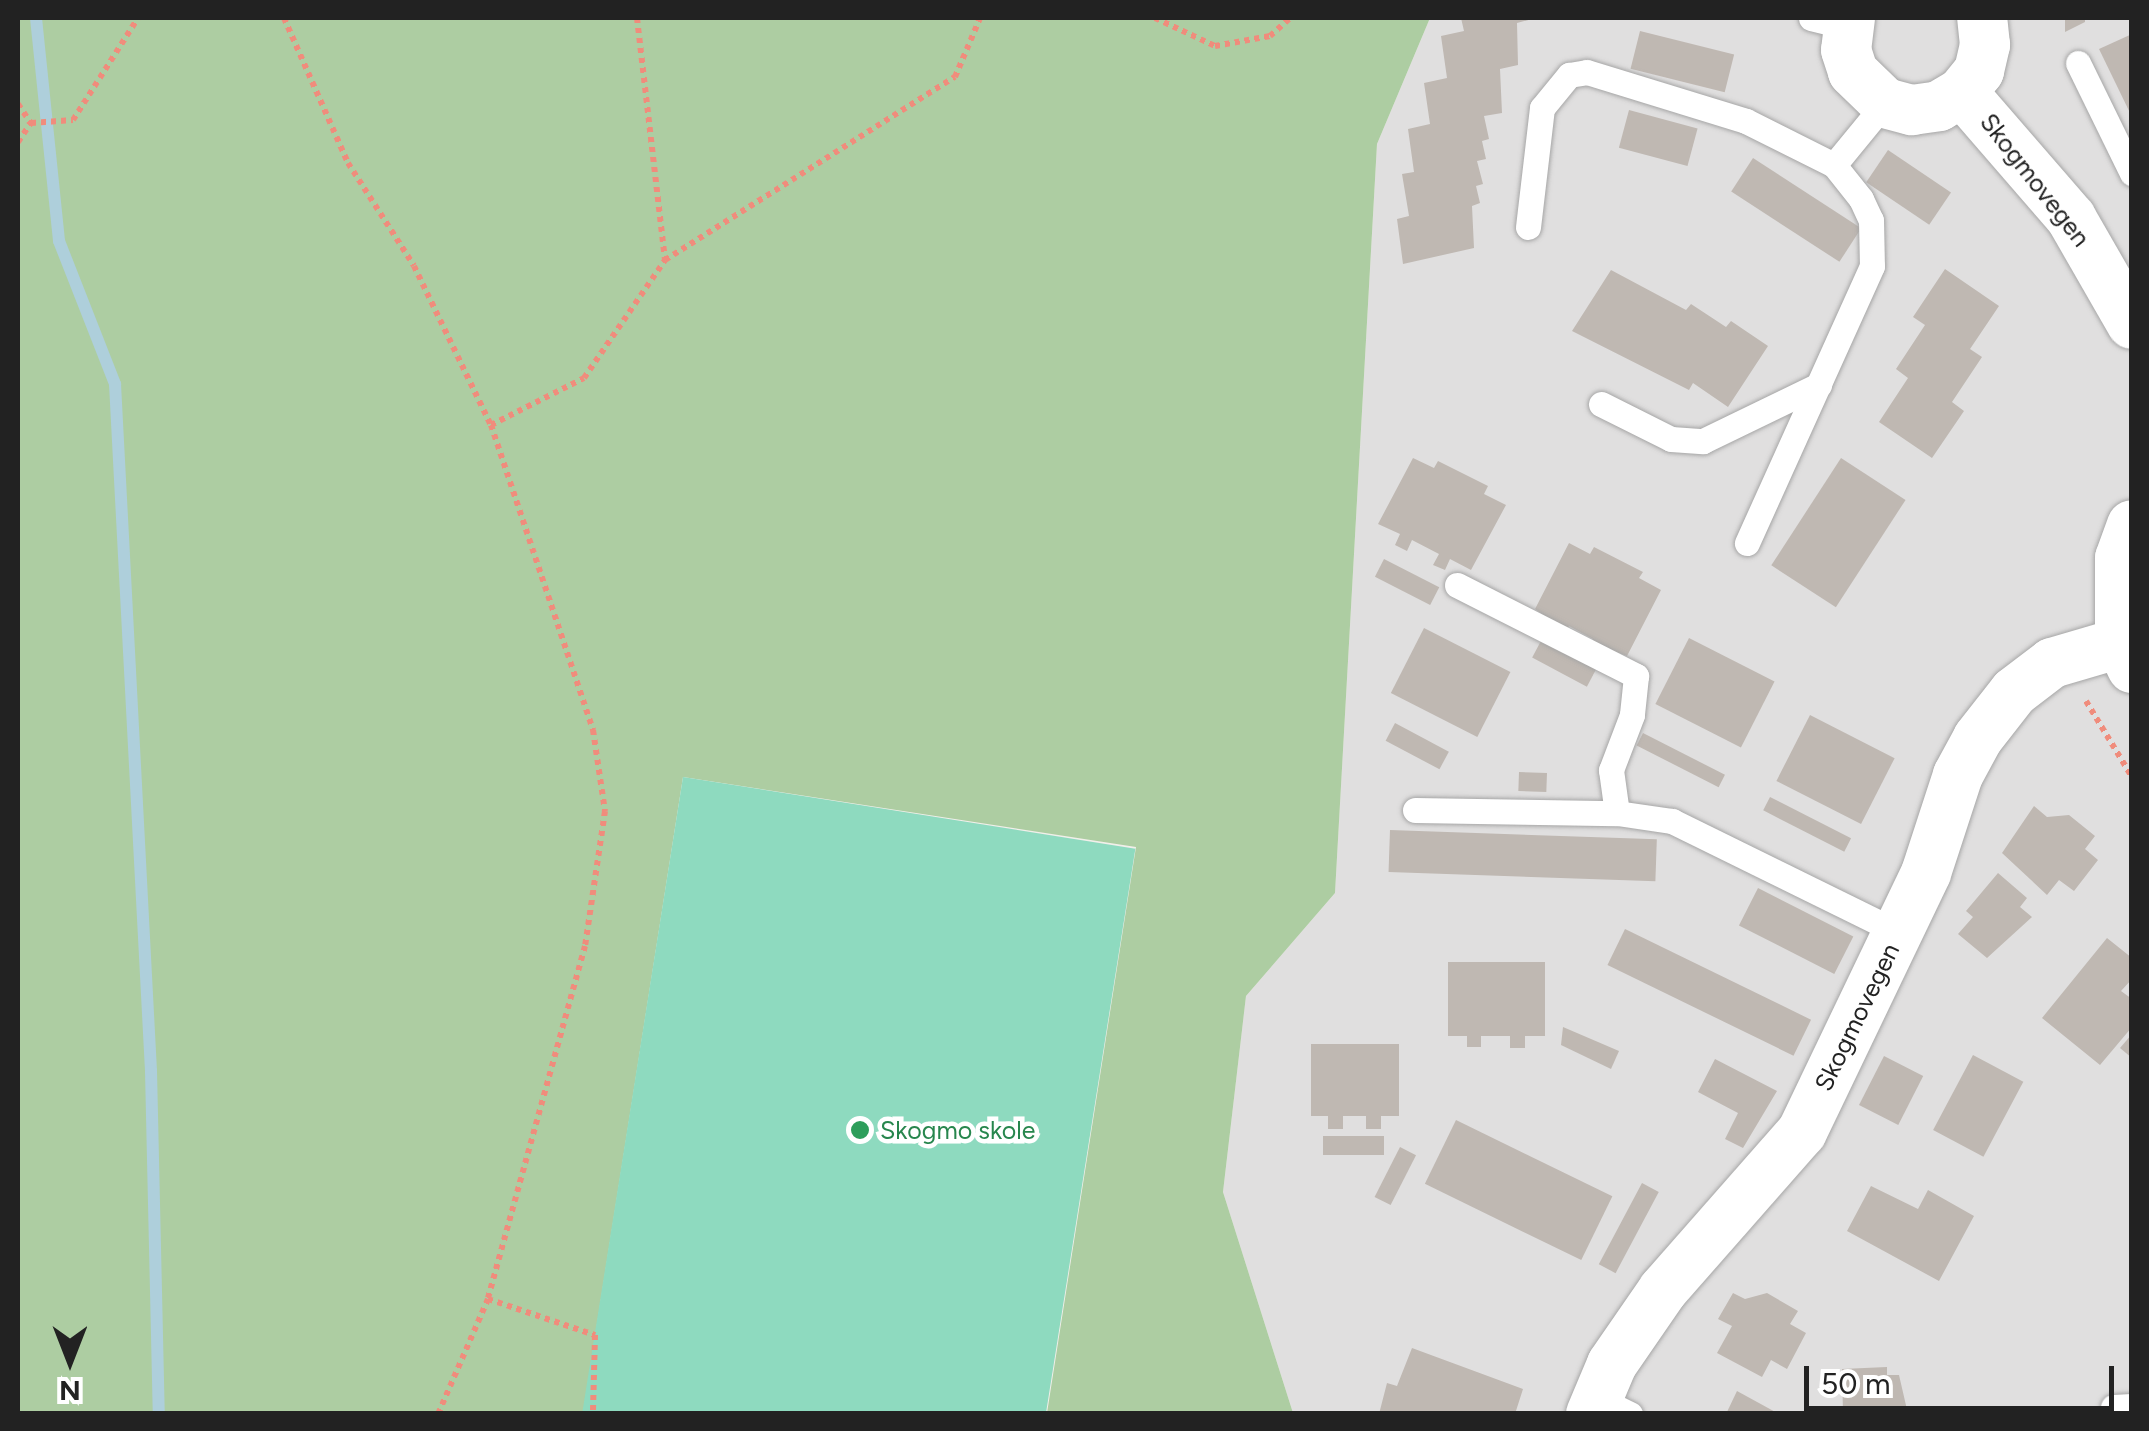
<!DOCTYPE html>
<html>
<head>
<meta charset="utf-8">
<style>
	body { margin:0 }
	#map { position:relative; width:2149px; height:1431px; overflow:hidden; background:#f1efea; font-family:Figtree,sans-serif }
	div>[style] { position:absolute }
	.residential>* { inset:0; background:#e0dfdf }
	.forest>* { inset:0; background:#adcda2 }
	.pitch>* { inset:0; background:#8edabf; transform-origin:0 0 }
	.stream>* { height:12px; margin:-6px; padding:0 6px; transform-origin:6px; border-radius:6px; background:#aecfdb }
	.building>* { inset:0; background:#bfb8b2; transform-origin:0 0 }
	.path>* { height:6px; margin-top:-3px; transform-origin:0; background:repeating-linear-gradient(90deg,#f08c7c 0 5px,transparent 0 10px) }
	.roads { filter:drop-shadow(0 0 2px #a6a6a6) drop-shadow(0 0 2px #a6a6a6) }
	.service>* { height:25px; margin:-12.5px; padding:0 12.5px; transform-origin:12.5px; border-radius:12.5px; background:#fff }
	.minor>* { height:50px; margin:-25px; padding:0 25px; transform-origin:25px; border-radius:25px; background:#fff }
	.dots>* { width:28px; height:28px; translate:-50% -50%; box-sizing:border-box; border:5px solid #fff; border-radius:50% }
	span { translate:-50% -50%; white-space:nowrap; text-align:center; line-height:1.15; -webkit-text-stroke:9px #fff; paint-order:stroke }
	.street-label { font-size:25px; color:#222 }
	.leisure-label { font-size:25px; color:#27864d }
	.left { translate:0 -50%; text-align:left }
	.frame { position:absolute; inset:0; border:20px solid #222; pointer-events:none }
	.north { position:absolute; left:20px; top:1311px; width:100px; height:100px; -webkit-text-stroke:8px #fff; paint-order:stroke; rotate:180deg; font-size:28px; font-weight:700; line-height:40px; text-align:center; color:#222 }
	.north::after { content:''; display:block; margin:auto; width:35px; height:45px; background:#222; clip-path:polygon(50% 0,100% 100%,50% 72%,0 100%) }
	.scale { position:absolute; left:1804px; top:1366px; width:310px; height:45px; box-sizing:border-box; border:5px solid #222; border-top:0; padding-left:12px; font-size:30px; line-height:35px; white-space:nowrap; color:#222; -webkit-text-stroke:8px #fff; paint-order:stroke }
</style>
</head>
<body>
<div id="map">
	<div class="residential">
		<div style="clip-path:polygon(1430px 18px,2131px 18px,2131px 1413px,1293px 1413px,1223px 1192px,1246px 996px,1335px 893px,1377px 144px)"></div>
	</div>
	<div class="forest">
		<div style="clip-path:polygon(18px 18px,1430px 18px,1377px 144px,1335px 893px,1246px 996px,1223px 1192px,1293px 1413px,1047px 1413px,1136px 847px,683px 777px,583px 1413px,18px 1413px)"></div>
	</div>
	<div class="pitch">
		<div style="left:683px;top:777px;width:458px;height:644px;rotate:9deg"></div>
	</div>
	<div class="stream">
		<div style="left:36px;top:18px;width:224px;rotate:84.1deg"></div>
		<div style="left:59px;top:241px;width:154px;rotate:68.6deg"></div>
		<div style="left:115px;top:384px;width:688px;rotate:87deg"></div>
		<div style="left:151px;top:1071px;width:343px;rotate:88.7deg"></div>
	</div>
	<div class="building">
		<div style="clip-path:polygon(1461px 18px,1532px 19px,1517px 23px,1518px 65px,1500px 69px,1502px 113px,1484px 116px,1489px 139px,1482px 141px,1486px 159px,1477px 161px,1483px 184px,1476px 186px,1480px 203px,1472px 206px,1474px 248px,1403px 264px,1397px 219px,1409px 216px,1402px 174px,1414px 172px,1408px 129px,1430px 124px,1424px 83px,1447px 78px,1441px 36px,1464px 31px)"></div>
		<div style="clip-path:polygon(2065px 18px,2085px 18px,2085px 22px,2065px 32px)"></div>
		<div style="left:1640px;top:31px;width:97px;height:39px;rotate:14deg"></div>
		<div style="clip-path:polygon(2132px 34px,2132px 117px,2099px 49px)"></div>
		<div style="left:1629px;top:110px;width:71px;height:39px;rotate:15deg"></div>
		<div style="left:1888px;top:150px;width:76px;height:39px;rotate:34deg"></div>
		<div style="left:1753px;top:158px;width:129px;height:40px;rotate:33deg"></div>
		<div style="clip-path:polygon(1945px 269px,1999px 306px,1970px 349px,1982px 357px,1952px 402px,1964px 411px,1932px 458px,1879px 422px,1908px 378px,1896px 369px,1925px 325px,1913px 317px)"></div>
		<div style="clip-path:polygon(1611px 270px,1686px 310px,1691px 304px,1726px 327px,1731px 321px,1768px 346px,1728px 407px,1693px 383px,1689px 390px,1572px 331px)"></div>
		<div style="clip-path:polygon(1413px 458px,1434px 468px,1438px 461px,1488px 486px,1484px 494px,1506px 505px,1471px 570px,1450px 559px,1445px 570px,1433px 565px,1439px 554px,1412px 540px,1407px 551px,1395px 545px,1400px 534px,1378px 524px)"></div>
		<div style="left:1841px;top:458px;width:77px;height:128px;rotate:33deg"></div>
		<div style="clip-path:polygon(1569px 543px,1590px 554px,1594px 547px,1643px 572px,1639px 578px,1661px 590px,1627px 656px,1591px 643px,1593px 639px,1569px 626px,1566px 632px,1535px 609px)"></div>
		<div style="left:1384px;top:559px;width:62px;height:20px;rotate:27deg"></div>
		<div style="left:1424px;top:628px;width:97px;height:73px;rotate:27deg"></div>
		<div style="left:1689px;top:638px;width:96px;height:74px;rotate:27deg"></div>
		<div style="left:1542px;top:639px;width:62px;height:21px;rotate:28deg"></div>
		<div style="left:1810px;top:715px;width:95px;height:74px;rotate:27deg"></div>
		<div style="left:1395px;top:723px;width:61px;height:20px;rotate:28deg"></div>
		<div style="left:1643px;top:733px;width:92px;height:14px;rotate:27deg"></div>
		<div style="left:1519px;top:772px;width:28px;height:19px;rotate:2deg"></div>
		<div style="left:1770px;top:797px;width:91px;height:15px;rotate:27deg"></div>
		<div style="clip-path:polygon(2034px 806px,2047px 817px,2069px 815px,2095px 836px,2085px 849px,2098px 860px,2074px 891px,2059px 880px,2047px 895px,2002px 853px)"></div>
		<div style="left:1390px;top:830px;width:267px;height:42px;rotate:2deg"></div>
		<div style="clip-path:polygon(1998px 873px,2027px 898px,2020px 907px,2032px 917px,1987px 958px,1958px 934px,1973px 917px,1966px 911px)"></div>
		<div style="left:1758px;top:888px;width:107px;height:42px;rotate:27deg"></div>
		<div style="left:1625px;top:929px;width:207px;height:40px;rotate:26deg"></div>
		<div style="clip-path:polygon(2107px 938px,2132px 958px,2132px 979px,2121px 991px,2132px 999px,2132px 1027px,2100px 1065px,2042px 1018px)"></div>
		<div style="clip-path:polygon(1448px 962px,1545px 962px,1545px 1036px,1525px 1036px,1525px 1048px,1510px 1048px,1510px 1036px,1481px 1036px,1481px 1047px,1467px 1047px,1467px 1036px,1448px 1036px)"></div>
		<div style="clip-path:polygon(1563px 1027px,1619px 1051px,1611px 1069px,1561px 1045px)"></div>
		<div style="clip-path:polygon(2132px 1034px,2132px 1058px,2120px 1048px)"></div>
		<div style="clip-path:polygon(1311px 1044px,1399px 1044px,1399px 1116px,1381px 1116px,1381px 1129px,1366px 1129px,1366px 1116px,1343px 1116px,1343px 1129px,1328px 1129px,1328px 1116px,1311px 1116px)"></div>
		<div style="left:1973px;top:1055px;width:57px;height:85px;rotate:28deg"></div>
		<div style="left:1884px;top:1056px;width:44px;height:55px;rotate:27deg"></div>
		<div style="clip-path:polygon(1715px 1059px,1777px 1091px,1743px 1148px,1725px 1139px,1738px 1113px,1698px 1092px)"></div>
		<div style="left:1456px;top:1120px;width:174px;height:71px;rotate:26deg"></div>
		<div style="left:1323px;top:1136px;width:61px;height:19px"></div>
		<div style="left:1400px;top:1147px;width:18px;height:56px;rotate:27deg"></div>
		<div style="left:1642px;top:1183px;width:19px;height:92px;rotate:28deg"></div>
		<div style="clip-path:polygon(1871px 1186px,1918px 1209px,1928px 1190px,1974px 1216px,1939px 1281px,1847px 1231px)"></div>
		<div style="clip-path:polygon(1733px 1293px,1745px 1299px,1767px 1293px,1798px 1311px,1790px 1324px,1806px 1333px,1787px 1369px,1771px 1360px,1762px 1377px,1717px 1353px,1732px 1326px,1718px 1319px)"></div>
		<div style="clip-path:polygon(1412px 1348px,1523px 1389px,1515px 1414px,1379px 1414px,1387px 1383px,1397px 1386px)"></div>
		<div style="clip-path:polygon(1887px 1367px,1887px 1375px,1899px 1375px,1908px 1414px,1843px 1414px,1842px 1369px)"></div>
		<div style="clip-path:polygon(1737px 1391px,1779px 1414px,1726px 1414px)"></div>
	</div>
	<div class="path">
		<div style="left:284px;top:18px;width:158px;rotate:66.2deg"></div>
		<div style="left:348px;top:163px;width:122px;rotate:57.3deg"></div>
		<div style="left:414px;top:266px;width:177px;rotate:64.2deg"></div>
		<div style="left:491px;top:425px;width:322px;rotate:71.5deg"></div>
		<div style="left:593px;top:730px;width:82px;rotate:81.6deg"></div>
		<div style="left:605px;top:811px;width:136px;rotate:98.4deg"></div>
		<div style="left:585px;top:946px;width:366px;rotate:105.4deg"></div>
		<div style="left:488px;top:1299px;width:125px;rotate:113.5deg"></div>
		<div style="left:637px;top:18px;width:244px;rotate:83.4deg"></div>
		<div style="left:1155px;top:18px;width:66px;rotate:25deg"></div>
		<div style="left:1215px;top:46px;width:56px;rotate:-10.3deg"></div>
		<div style="left:1270px;top:36px;width:27px;rotate:-42deg"></div>
		<div style="left:18px;top:104px;width:23px;rotate:56deg"></div>
		<div style="left:31px;top:123px;width:42px;rotate:-4.1deg"></div>
		<div style="left:73px;top:120px;width:121px;rotate:-57.5deg"></div>
		<div style="left:18px;top:142px;width:23px;rotate:-56deg"></div>
		<div style="left:491px;top:425px;width:104px;rotate:-26.8deg"></div>
		<div style="left:584px;top:378px;width:143px;rotate:-55.5deg"></div>
		<div style="left:665px;top:260px;width:343px;rotate:-32.3deg"></div>
		<div style="left:955px;top:77px;width:64px;rotate:-67deg"></div>
		<div style="left:2086px;top:701px;width:89px;rotate:58.8deg"></div>
		<div style="left:488px;top:1299px;width:113px;rotate:18.6deg"></div>
		<div style="left:595px;top:1335px;width:79px;rotate:91.5deg"></div>
	</div>
	<div class="roads">
		<div class="service">
			<div style="left:1811px;top:18px;width:36px;rotate:14deg"></div>
			<div style="left:2078px;top:63px;width:123px;rotate:63.9deg"></div>
			<div style="left:1834px;top:165px;width:80px;rotate:-50.6deg"></div>
			<div style="left:1528px;top:227px;width:120px;rotate:-83.3deg"></div>
			<div style="left:1542px;top:108px;width:43px;rotate:-50.7deg"></div>
			<div style="left:1569px;top:75px;width:18px;rotate:-9deg"></div>
			<div style="left:1587px;top:72px;width:166px;rotate:17.1deg"></div>
			<div style="left:1746px;top:121px;width:98px;rotate:26.6deg"></div>
			<div style="left:1834px;top:165px;width:43px;rotate:51.5deg"></div>
			<div style="left:1861px;top:199px;width:23px;rotate:65deg"></div>
			<div style="left:1871px;top:220px;width:46px;rotate:88.8deg"></div>
			<div style="left:1872px;top:266px;width:304px;rotate:114.3deg"></div>
			<div style="left:1601px;top:404px;width:78px;rotate:26.6deg"></div>
			<div style="left:1671px;top:439px;width:32px;rotate:4deg"></div>
			<div style="left:1703px;top:441px;width:129px;rotate:-25.8deg"></div>
			<div style="left:1457px;top:585px;width:201px;rotate:26.9deg"></div>
			<div style="left:1636px;top:676px;width:39px;rotate:96deg"></div>
			<div style="left:1632px;top:715px;width:59px;rotate:110.9deg"></div>
			<div style="left:1611px;top:770px;width:43px;rotate:82.1deg"></div>
			<div style="left:1415px;top:810px;width:202px;rotate:0.9deg"></div>
			<div style="left:1617px;top:813px;width:56px;rotate:8.3deg"></div>
			<div style="left:1672px;top:821px;width:252px;rotate:26.2deg"></div>
			<div style="left:1597px;top:1398px;width:37px;rotate:26deg"></div>
			<div style="left:2113px;top:1407px;width:19px;rotate:-3deg"></div>
		</div>
		<div class="minor">
			<div style="left:1850px;top:18px;width:32px;rotate:97deg"></div>
			<div style="left:1846px;top:50px;width:23px;rotate:72deg"></div>
			<div style="left:1853px;top:72px;width:45px;rotate:44.1deg"></div>
			<div style="left:1885px;top:103px;width:28px;rotate:15deg"></div>
			<div style="left:1912px;top:110px;width:27px;rotate:-8deg"></div>
			<div style="left:1939px;top:106px;width:27px;rotate:-31deg"></div>
			<div style="left:1962px;top:92px;width:27px;rotate:-51deg"></div>
			<div style="left:1979px;top:71px;width:27px;rotate:-77deg"></div>
			<div style="left:1985px;top:45px;width:27px;rotate:-96deg"></div>
			<div style="left:1962px;top:92px;width:167px;rotate:49.1deg"></div>
			<div style="left:2071px;top:218px;width:122px;rotate:60.1deg"></div>
			<div style="left:2120px;top:643px;width:85px;rotate:-90deg"></div>
			<div style="left:2120px;top:558px;width:35px;rotate:-70deg"></div>
			<div style="left:1591px;top:1414px;width:54px;rotate:-67.2deg"></div>
			<div style="left:1612px;top:1364px;width:90px;rotate:-55.4deg"></div>
			<div style="left:1663px;top:1290px;width:210px;rotate:-48.7deg"></div>
			<div style="left:1802px;top:1132px;width:287px;rotate:-64.4deg"></div>
			<div style="left:1926px;top:873px;width:103px;rotate:-71.9deg"></div>
			<div style="left:1958px;top:775px;width:42px;rotate:-61.6deg"></div>
			<div style="left:1978px;top:738px;width:58px;rotate:-52deg"></div>
			<div style="left:2014px;top:692px;width:48px;rotate:-37.3deg"></div>
			<div style="left:2052px;top:663px;width:71px;rotate:-16.4deg"></div>
			<div style="left:2120px;top:643px;width:28px;rotate:64deg"></div>
		</div>
	</div>
	<div class="dots">
		<div style="left:860px;top:1130px;background:#2e9e5b"></div>
	</div>
	<div class="street-label">
		<span style="left:2035px;top:180px;rotate:52deg">Skogmovegen</span>
		<span style="left:1857px;top:1017px;rotate:-64deg">Skogmovegen</span>
	</div>
	<div class="leisure-label">
		<span class="left" style="left:880px;top:1130px">Skogmo skole</span>
	</div>
	<div class="frame"></div>
	<div class="north">N</div>
	<div class="scale">50 m</div>
</div>
</body>
</html>
